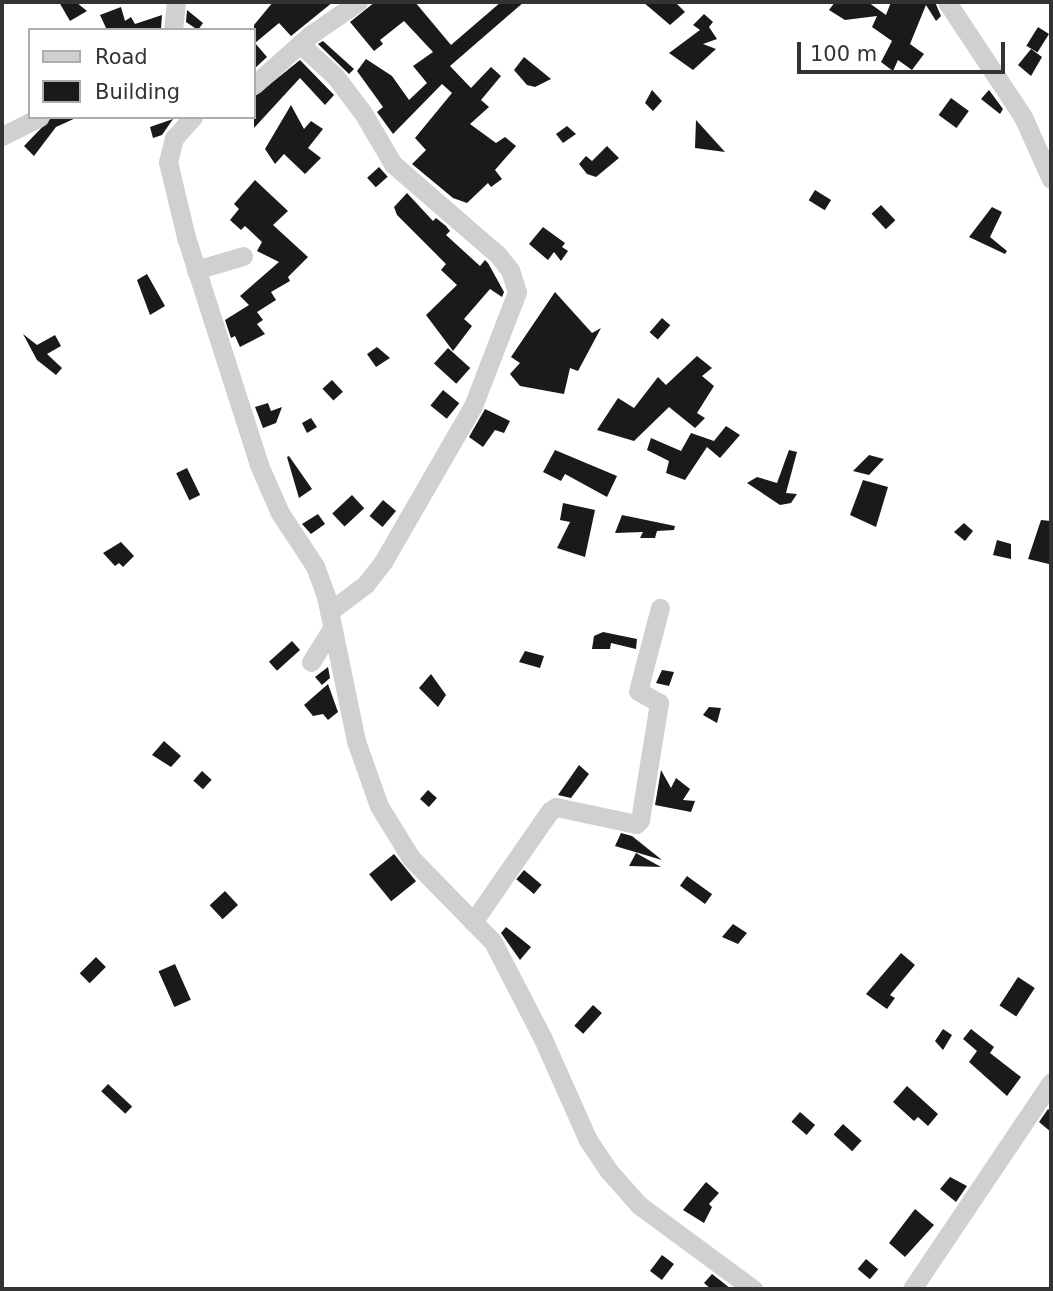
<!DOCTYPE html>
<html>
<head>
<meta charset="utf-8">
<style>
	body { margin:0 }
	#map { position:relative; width:1053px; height:1291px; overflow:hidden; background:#fff; font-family:"DejaVu Sans",sans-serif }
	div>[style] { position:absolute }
	.building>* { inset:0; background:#1a1a1a; transform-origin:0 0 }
	.minor>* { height:19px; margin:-9.5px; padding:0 9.5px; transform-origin:9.5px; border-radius:9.5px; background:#d0d0d0 }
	span { translate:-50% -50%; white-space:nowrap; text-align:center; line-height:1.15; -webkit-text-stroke:7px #fff; paint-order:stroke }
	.frame { position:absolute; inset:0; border:4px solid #333; pointer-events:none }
	.legend { position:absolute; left:28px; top:28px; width:228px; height:91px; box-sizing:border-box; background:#fff; border:2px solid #adadad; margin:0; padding:9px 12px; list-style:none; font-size:21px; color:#333 }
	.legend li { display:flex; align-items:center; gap:14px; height:35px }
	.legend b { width:35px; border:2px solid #adadad }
	.scale { position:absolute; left:797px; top:42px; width:208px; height:32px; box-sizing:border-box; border:4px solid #333; border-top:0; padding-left:9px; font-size:21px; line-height:24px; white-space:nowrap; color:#333; -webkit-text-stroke:5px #fff; paint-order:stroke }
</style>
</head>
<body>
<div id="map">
	<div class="building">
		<div style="clip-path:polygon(59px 2px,76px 2px,87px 11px,70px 21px)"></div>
		<div style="clip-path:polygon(273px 2px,333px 2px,291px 36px,279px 23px,255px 43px,267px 57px,254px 69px,254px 25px)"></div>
		<div style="clip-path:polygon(375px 2px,415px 2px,451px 45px,501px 2px,524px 2px,450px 66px,471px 88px,491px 67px,501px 76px,481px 100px,489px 107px,470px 124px,496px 143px,505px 137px,516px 146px,495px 170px,502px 179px,491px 187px,488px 183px,467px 203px,453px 198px,412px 164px,426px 150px,415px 138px,452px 93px,442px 84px,393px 134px,377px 112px,383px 107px,357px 71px,366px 59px,392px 76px,409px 100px,427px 83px,413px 66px,433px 52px,404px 21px,380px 40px,383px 44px,374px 51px,350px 22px)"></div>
		<div style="clip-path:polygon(643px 2px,675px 2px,685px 12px,670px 25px)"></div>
		<div style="clip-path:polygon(835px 2px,868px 2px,886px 15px,891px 2px,935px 2px,941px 16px,936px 21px,926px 5px,910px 44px,924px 54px,912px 70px,898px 60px,893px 71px,881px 62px,892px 41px,872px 27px,877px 16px,845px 20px,829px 10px)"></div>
		<div style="clip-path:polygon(121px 7px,125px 21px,131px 17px,135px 24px,162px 15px,161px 29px,107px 30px,100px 15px)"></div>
		<div style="clip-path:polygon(187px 10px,203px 23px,198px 30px,186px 22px)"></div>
		<div style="clip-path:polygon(704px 14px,713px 22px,709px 27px,717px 39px,703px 44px,716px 49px,693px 70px,669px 53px,700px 30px,693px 25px)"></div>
		<div style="left:1038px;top:27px;width:13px;height:22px;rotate:32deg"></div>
		<div style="clip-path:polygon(323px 41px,354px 69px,349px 74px,318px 44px)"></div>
		<div style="clip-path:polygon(1031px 49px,1042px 57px,1031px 76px,1018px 65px)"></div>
		<div style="clip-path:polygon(524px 57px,551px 79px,535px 87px,527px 85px,514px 70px)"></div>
		<div style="clip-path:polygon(300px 60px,334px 95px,325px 105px,300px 78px,254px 128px,254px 97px)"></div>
		<div style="clip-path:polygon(652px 90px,662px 101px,653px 111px,645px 103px)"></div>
		<div style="clip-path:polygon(989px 90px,1003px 109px,1000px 114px,981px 99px)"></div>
		<div style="left:951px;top:98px;width:22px;height:21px;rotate:36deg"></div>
		<div style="clip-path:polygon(291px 105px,304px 129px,311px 121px,323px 129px,308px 148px,321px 158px,305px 174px,284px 154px,275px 164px,265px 149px)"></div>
		<div style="clip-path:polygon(52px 117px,78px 117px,56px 127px,34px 156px,24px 146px)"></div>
		<div style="clip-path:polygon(173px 119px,162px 135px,153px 138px,150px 127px)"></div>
		<div style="clip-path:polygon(696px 120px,725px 152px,695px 148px)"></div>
		<div style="clip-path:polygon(567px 126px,576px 134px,563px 143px,556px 134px)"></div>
		<div style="clip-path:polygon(607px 146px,619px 158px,596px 177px,587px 174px,579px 164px,586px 156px,592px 161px)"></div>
		<div style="left:379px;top:167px;width:13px;height:16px;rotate:48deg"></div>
		<div style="clip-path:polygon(255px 180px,288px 211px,273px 225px,308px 257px,288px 277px,290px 281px,271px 292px,276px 300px,257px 312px,263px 320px,257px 324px,265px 334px,240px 347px,235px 336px,231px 338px,225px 320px,249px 305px,240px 296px,279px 262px,257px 251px,262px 242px,245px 226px,241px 230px,230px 220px,239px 209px,234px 204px)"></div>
		<div style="left:815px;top:190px;width:19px;height:12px;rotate:32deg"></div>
		<div style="clip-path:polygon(407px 193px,433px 221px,436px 218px,446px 226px,450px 231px,446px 235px,480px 266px,485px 260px,488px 263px,504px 292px,502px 297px,490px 289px,464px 319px,472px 326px,453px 351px,426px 315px,457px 285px,441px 270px,446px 264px,397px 215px,394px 207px)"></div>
		<div style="left:881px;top:205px;width:21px;height:13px;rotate:47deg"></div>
		<div style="clip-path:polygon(992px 207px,1002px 212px,990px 237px,1007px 251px,1005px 254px,969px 237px)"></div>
		<div style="clip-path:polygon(543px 227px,565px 243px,562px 247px,568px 251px,561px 261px,554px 252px,548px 260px,529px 244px)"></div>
		<div style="clip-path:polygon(147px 274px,165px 306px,150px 315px,137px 280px)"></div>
		<div style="clip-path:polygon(555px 292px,592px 333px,601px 328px,578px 371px,570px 368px,564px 394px,520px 386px,510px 374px,520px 363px,511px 357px)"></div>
		<div style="left:662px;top:318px;width:11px;height:19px;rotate:41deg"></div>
		<div style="clip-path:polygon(23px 334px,37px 345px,55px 335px,61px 346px,47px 354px,62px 368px,56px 375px,37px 360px)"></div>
		<div style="clip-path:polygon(377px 347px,390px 358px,376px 367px,367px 354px)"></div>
		<div style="left:448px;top:348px;width:30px;height:21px;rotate:42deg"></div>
		<div style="clip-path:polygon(697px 356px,712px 368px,702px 376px,714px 386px,697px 413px,705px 418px,695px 428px,669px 407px,634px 441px,597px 430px,618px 398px,634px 408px,658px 377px,666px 385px)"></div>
		<div style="left:332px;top:380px;width:16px;height:13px;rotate:47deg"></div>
		<div style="left:443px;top:390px;width:21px;height:20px;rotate:39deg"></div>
		<div style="clip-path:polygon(268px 403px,271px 411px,282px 407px,276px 423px,263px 428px,255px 407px)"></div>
		<div style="clip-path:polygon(485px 409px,510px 421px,504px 433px,495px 430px,483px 447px,469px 437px)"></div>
		<div style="clip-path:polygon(311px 418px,317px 427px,307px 433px,302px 423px)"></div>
		<div style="clip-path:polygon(726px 426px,740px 435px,720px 458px,707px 447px,685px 480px,666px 473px,669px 461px,647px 450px,651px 438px,681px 451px,691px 433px,714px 441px)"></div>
		<div style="clip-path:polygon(555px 450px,617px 476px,607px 497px,565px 474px,561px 481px,543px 472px)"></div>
		<div style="clip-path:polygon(789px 450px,797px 452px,786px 493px,797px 494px,791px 503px,780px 505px,747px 483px,757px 477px,777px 483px)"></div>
		<div style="clip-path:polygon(869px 455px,884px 459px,869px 475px,853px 471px)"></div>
		<div style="clip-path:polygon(289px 456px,312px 489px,299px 498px,287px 457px)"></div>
		<div style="left:187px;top:468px;width:30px;height:12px;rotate:64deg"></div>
		<div style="clip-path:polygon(863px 480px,888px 487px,876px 527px,850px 515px)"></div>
		<div style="left:352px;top:495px;width:18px;height:27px;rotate:47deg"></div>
		<div style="left:383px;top:500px;width:17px;height:21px;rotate:40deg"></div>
		<div style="clip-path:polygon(563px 503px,595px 510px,585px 557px,557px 548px,570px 522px,560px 520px)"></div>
		<div style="clip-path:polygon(318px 514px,325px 524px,311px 534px,302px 524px)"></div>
		<div style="clip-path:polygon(622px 515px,675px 526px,674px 530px,657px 531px,655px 538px,640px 538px,643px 532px,615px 533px)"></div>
		<div style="clip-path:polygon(1041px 520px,1051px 521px,1049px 564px,1028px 559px)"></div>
		<div style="clip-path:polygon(964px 523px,973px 531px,965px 541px,954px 532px)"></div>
		<div style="clip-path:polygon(997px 540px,1011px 544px,1011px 559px,993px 555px)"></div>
		<div style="clip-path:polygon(121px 542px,134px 556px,123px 567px,119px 563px,115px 566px,103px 553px)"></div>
		<div style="clip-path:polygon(603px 632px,637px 639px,636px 649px,611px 643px,610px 649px,592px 649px,594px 636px)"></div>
		<div style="left:292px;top:641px;width:12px;height:31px;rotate:48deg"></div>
		<div style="clip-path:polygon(525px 651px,544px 656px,540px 668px,519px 662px)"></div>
		<div style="clip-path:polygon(328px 667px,330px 678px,322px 685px,315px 677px)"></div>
		<div style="clip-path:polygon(662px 670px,674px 672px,669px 686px,656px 683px)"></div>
		<div style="clip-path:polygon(431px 674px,446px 695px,438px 707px,419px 688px)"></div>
		<div style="clip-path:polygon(328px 684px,338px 712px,328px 720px,323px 714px,313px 716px,304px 705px)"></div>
		<div style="clip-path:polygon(709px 707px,721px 708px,717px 723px,703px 715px)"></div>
		<div style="clip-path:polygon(164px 741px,181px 756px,171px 767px,152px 755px)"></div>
		<div style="clip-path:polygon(579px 765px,589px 774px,571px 798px,558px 795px)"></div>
		<div style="clip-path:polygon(661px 770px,671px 788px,676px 778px,690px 789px,683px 800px,695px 801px,691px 812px,655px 805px)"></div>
		<div style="left:202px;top:771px;width:13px;height:13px;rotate:42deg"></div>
		<div style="left:428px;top:790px;width:12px;height:12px;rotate:42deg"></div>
		<div style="clip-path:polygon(621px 833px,632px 836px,662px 860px,615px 846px)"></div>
		<div style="clip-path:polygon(636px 853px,661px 867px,629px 866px)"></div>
		<div style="left:394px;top:854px;width:35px;height:32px;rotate:51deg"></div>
		<div style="left:524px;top:870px;width:23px;height:12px;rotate:40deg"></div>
		<div style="left:687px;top:876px;width:31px;height:12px;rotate:36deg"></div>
		<div style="left:225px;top:891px;width:19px;height:21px;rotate:47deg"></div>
		<div style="clip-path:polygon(733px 924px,747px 933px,738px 944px,722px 937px)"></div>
		<div style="clip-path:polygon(506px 927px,531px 947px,520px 960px,501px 933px)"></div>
		<div style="clip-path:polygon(901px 953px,915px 965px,890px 995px,895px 998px,887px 1009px,866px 994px)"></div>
		<div style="left:96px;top:957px;width:14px;height:23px;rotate:45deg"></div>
		<div style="left:175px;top:964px;width:39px;height:18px;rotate:66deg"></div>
		<div style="left:1018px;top:977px;width:20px;height:34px;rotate:33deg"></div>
		<div style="left:593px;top:1005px;width:12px;height:28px;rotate:42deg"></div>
		<div style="clip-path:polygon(943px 1029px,952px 1035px,943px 1050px,935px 1041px)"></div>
		<div style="clip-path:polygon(971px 1029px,994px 1047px,990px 1053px,1021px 1077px,1007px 1096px,969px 1062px,977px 1051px,963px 1039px)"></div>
		<div style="left:108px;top:1084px;width:33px;height:10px;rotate:43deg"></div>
		<div style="clip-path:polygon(907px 1086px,938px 1114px,928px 1126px,918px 1117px,914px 1121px,893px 1102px)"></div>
		<div style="clip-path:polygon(1048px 1109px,1051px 1112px,1051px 1132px,1039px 1122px)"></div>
		<div style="left:800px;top:1112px;width:20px;height:13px;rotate:41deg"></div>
		<div style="left:843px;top:1124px;width:25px;height:14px;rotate:42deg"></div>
		<div style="clip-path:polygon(950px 1177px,967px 1186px,956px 1202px,940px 1189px)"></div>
		<div style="clip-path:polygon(706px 1182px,719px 1193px,709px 1204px,712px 1207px,704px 1223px,683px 1210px)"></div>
		<div style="clip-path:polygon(915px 1209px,934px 1225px,905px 1257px,889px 1243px)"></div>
		<div style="left:662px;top:1255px;width:15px;height:20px;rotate:37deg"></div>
		<div style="left:866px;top:1259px;width:16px;height:13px;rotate:40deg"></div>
		<div style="clip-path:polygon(712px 1274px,721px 1281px,731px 1289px,711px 1289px,704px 1283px)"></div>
	</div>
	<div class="minor">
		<div style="left:947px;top:2px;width:138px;rotate:56.5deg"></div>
		<div style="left:1023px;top:117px;width:68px;rotate:65.7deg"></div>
		<div style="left:173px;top:30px;width:28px;rotate:-84deg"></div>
		<div style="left:300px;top:44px;width:47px;rotate:42.4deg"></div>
		<div style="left:335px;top:76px;width:46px;rotate:52.9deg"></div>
		<div style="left:363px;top:113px;width:59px;rotate:59.5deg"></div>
		<div style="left:393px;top:164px;width:138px;rotate:40.9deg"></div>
		<div style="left:497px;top:254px;width:21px;rotate:51deg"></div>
		<div style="left:510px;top:270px;width:23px;rotate:72deg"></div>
		<div style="left:517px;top:292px;width:122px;rotate:111.1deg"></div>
		<div style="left:473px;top:406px;width:180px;rotate:120deg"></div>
		<div style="left:383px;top:562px;width:28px;rotate:128deg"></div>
		<div style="left:366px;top:584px;width:46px;rotate:142.9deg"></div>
		<div style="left:254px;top:85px;width:75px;rotate:-41.8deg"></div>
		<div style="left:310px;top:35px;width:58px;rotate:-34.5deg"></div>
		<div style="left:193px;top:117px;width:28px;rotate:132deg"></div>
		<div style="left:174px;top:138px;width:25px;rotate:104deg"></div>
		<div style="left:168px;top:162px;width:77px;rotate:76.5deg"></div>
		<div style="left:186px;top:237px;width:239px;rotate:72.2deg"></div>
		<div style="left:259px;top:465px;width:52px;rotate:66.4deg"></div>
		<div style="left:280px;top:513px;width:64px;rotate:56.6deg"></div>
		<div style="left:315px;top:566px;width:32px;rotate:70deg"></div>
		<div style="left:326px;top:596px;width:148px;rotate:78.3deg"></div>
		<div style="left:356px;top:741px;width:69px;rotate:70.5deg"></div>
		<div style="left:379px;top:806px;width:61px;rotate:58.4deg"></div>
		<div style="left:411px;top:858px;width:117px;rotate:45.7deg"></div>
		<div style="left:493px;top:942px;width:109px;rotate:62.7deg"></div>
		<div style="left:543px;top:1039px;width:111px;rotate:66deg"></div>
		<div style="left:588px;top:1140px;width:36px;rotate:56deg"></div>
		<div style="left:608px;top:1170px;width:47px;rotate:48.5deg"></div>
		<div style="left:639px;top:1205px;width:142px;rotate:36.4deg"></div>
		<div style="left:2px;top:136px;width:42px;rotate:-26.6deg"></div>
		<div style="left:196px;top:270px;width:49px;rotate:-16.6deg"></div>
		<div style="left:311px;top:662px;width:40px;rotate:-58deg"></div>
		<div style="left:473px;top:922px;width:135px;rotate:-55.3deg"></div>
		<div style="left:550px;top:811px;width:7px;rotate:-34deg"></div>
		<div style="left:556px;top:807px;width:82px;rotate:12deg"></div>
		<div style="left:636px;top:824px;width:6px;rotate:-45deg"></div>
		<div style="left:640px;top:820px;width:119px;rotate:-80.8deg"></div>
		<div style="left:659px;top:703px;width:24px;rotate:-150deg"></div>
		<div style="left:638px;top:691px;width:86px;rotate:-75.2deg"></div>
		<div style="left:912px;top:1289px;width:249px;rotate:-56.1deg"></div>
	</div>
	<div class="frame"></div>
	<ul class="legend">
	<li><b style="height:9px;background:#d0d0d0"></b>Road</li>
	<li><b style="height:19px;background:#1a1a1a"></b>Building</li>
	</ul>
	<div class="scale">100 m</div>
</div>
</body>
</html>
